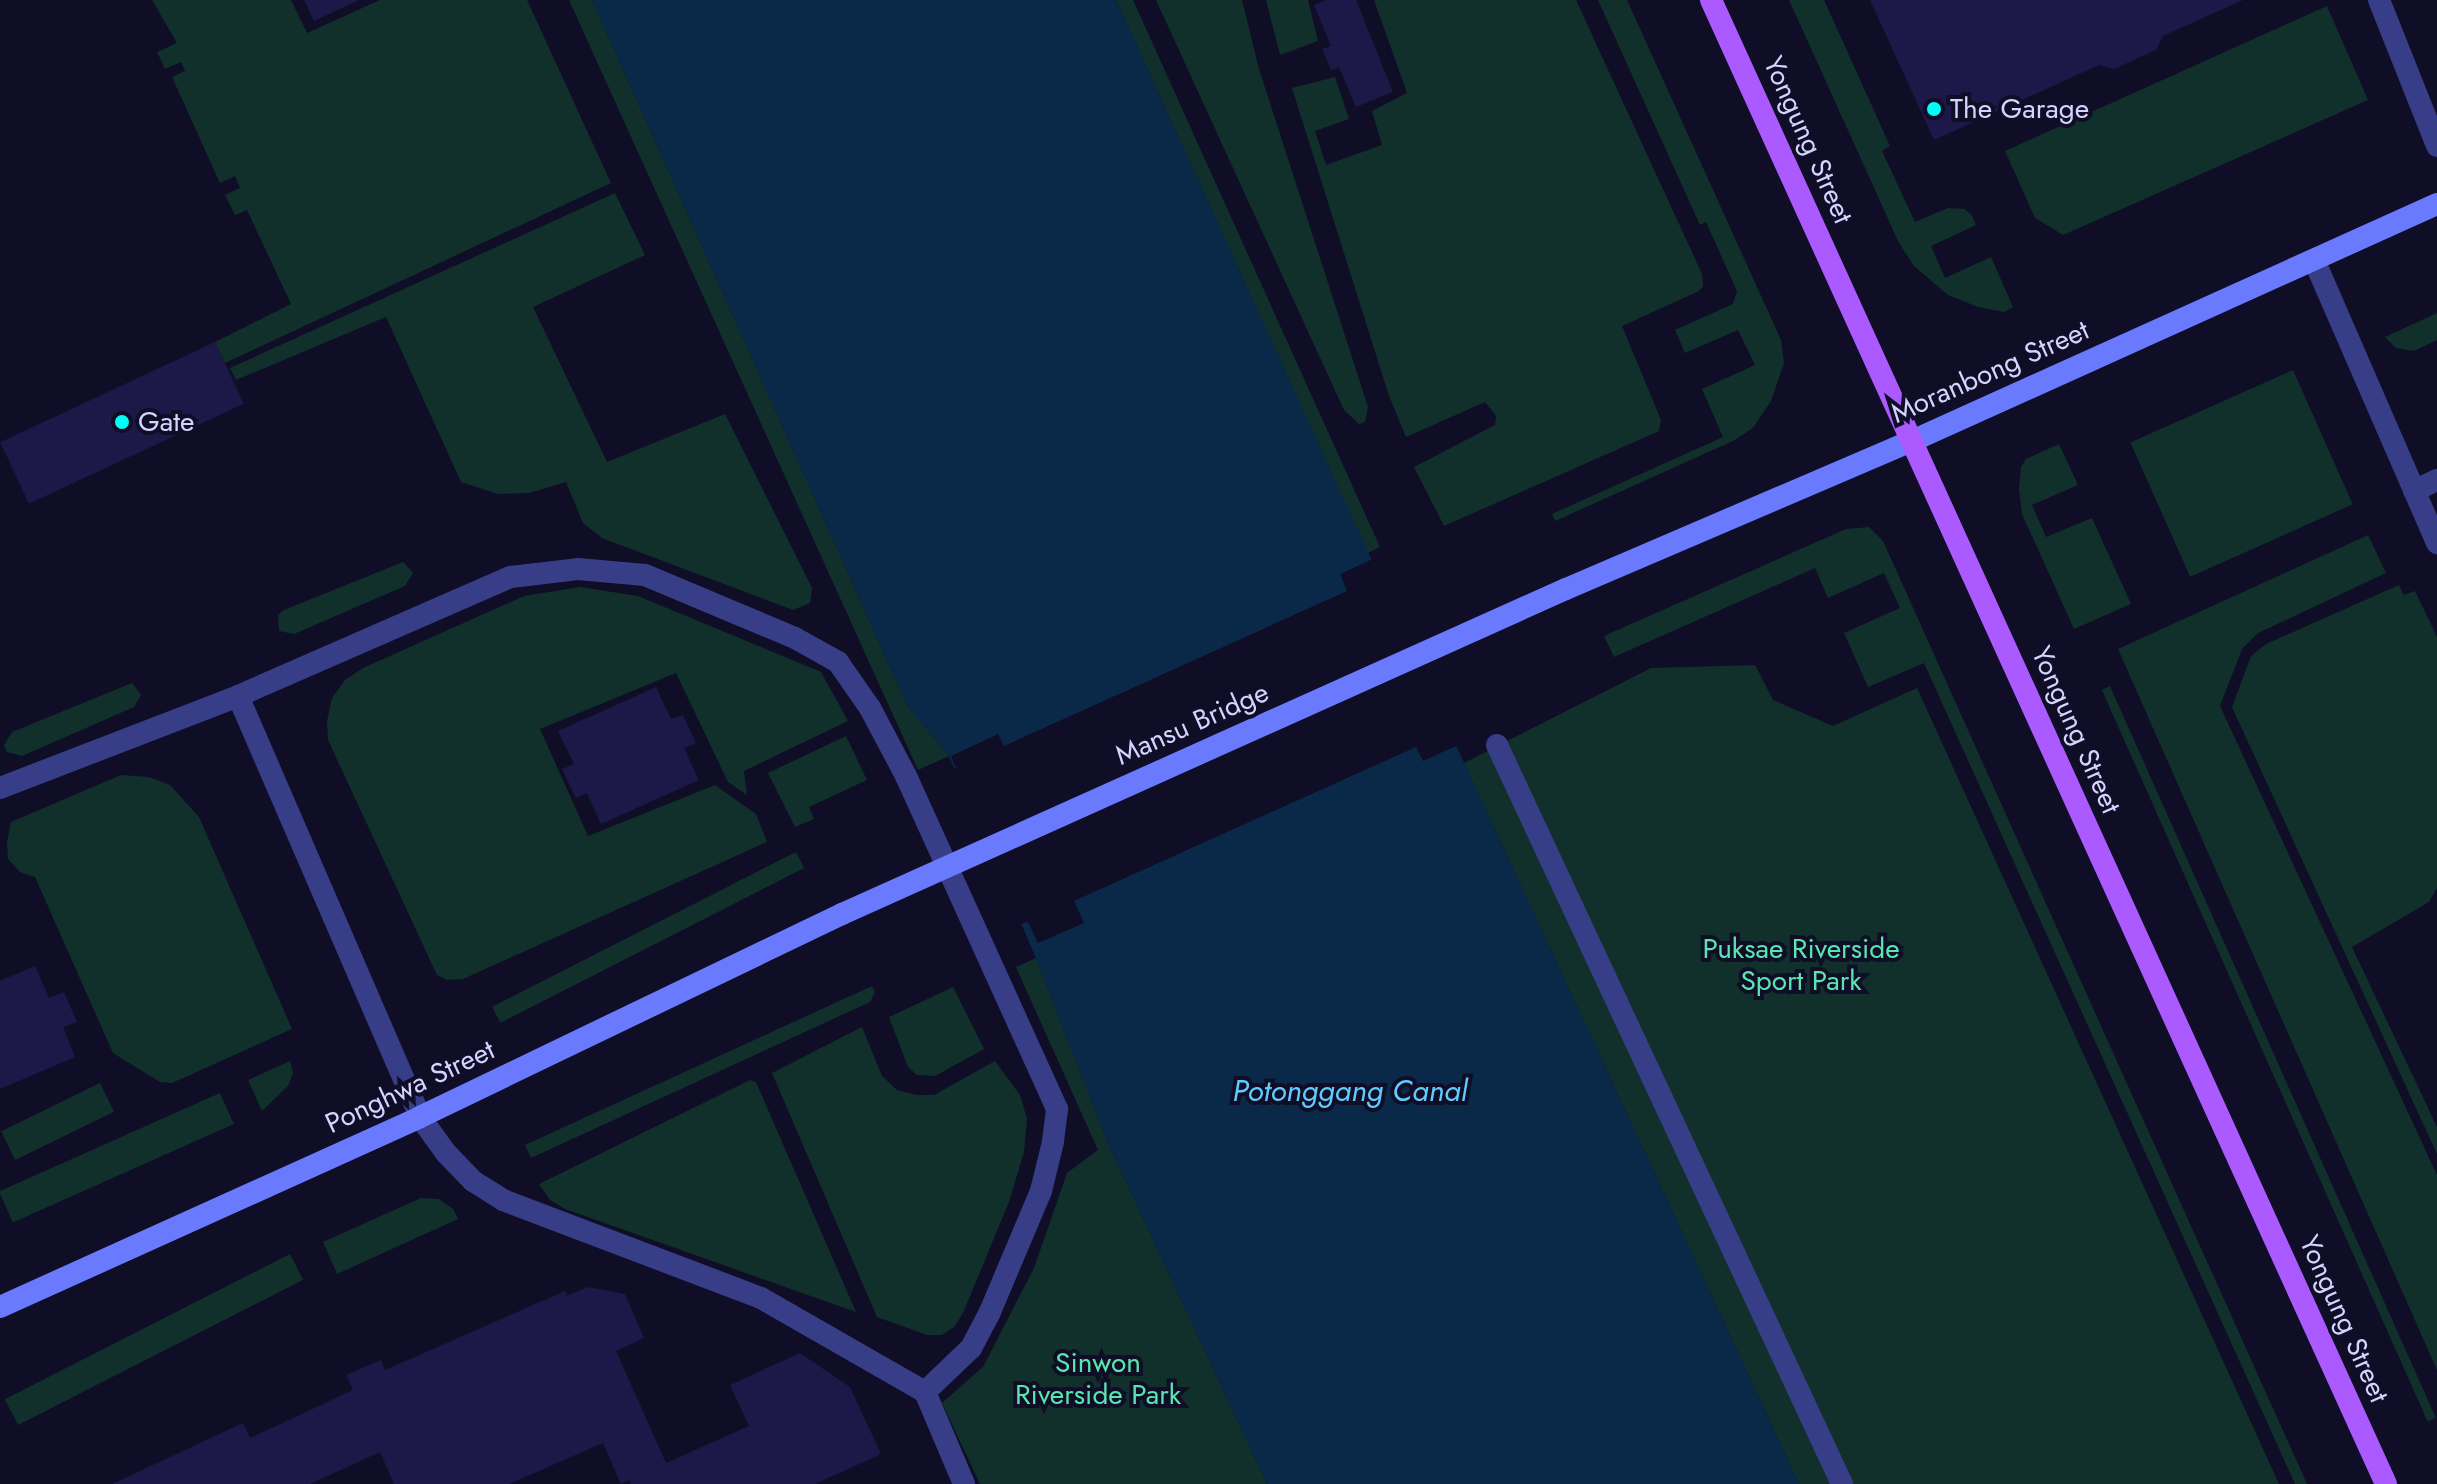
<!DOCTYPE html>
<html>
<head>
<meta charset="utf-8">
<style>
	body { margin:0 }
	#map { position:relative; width:2437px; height:1484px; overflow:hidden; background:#0f0e26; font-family:Jost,sans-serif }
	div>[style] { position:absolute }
	.green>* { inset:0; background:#11302b; transform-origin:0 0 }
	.water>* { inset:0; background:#0a2949 }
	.pier>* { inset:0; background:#0f0e26 }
	.building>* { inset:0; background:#1c1948; transform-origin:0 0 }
	.pedestrian>* { height:22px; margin:-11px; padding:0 11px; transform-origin:11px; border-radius:11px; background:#373e87 }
	.minor>* { height:22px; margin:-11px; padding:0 11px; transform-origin:11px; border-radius:11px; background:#373e87 }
	.tertiary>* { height:22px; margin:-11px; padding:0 11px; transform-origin:11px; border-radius:11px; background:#373e87 }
	.secondary>* { height:22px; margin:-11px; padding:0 11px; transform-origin:11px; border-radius:11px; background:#6a7aff }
	.primary>* { height:22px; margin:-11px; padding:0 11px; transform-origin:11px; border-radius:11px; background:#ab5aff }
	.secondary-bridge>* { height:22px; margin:-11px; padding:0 11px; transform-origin:11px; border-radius:11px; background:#6a7aff }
	.dots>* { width:22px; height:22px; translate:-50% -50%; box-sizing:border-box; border:4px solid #0f0e26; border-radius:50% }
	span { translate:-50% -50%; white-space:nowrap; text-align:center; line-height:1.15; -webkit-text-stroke:8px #0f0e26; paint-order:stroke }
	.poi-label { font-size:28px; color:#d3d4ff }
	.left { translate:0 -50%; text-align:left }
	.street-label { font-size:28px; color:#d3d4ff }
	.park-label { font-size:28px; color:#59e5af }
	.water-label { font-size:30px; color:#61cbff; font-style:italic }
</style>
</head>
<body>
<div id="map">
	<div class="green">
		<div style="clip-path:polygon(152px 0,291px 0,307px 33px,380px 0,527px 0,611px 183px,225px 363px,215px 342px,291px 304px,247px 210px,235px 215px,225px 195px,240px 188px,235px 176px,220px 183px,172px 77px,185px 71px,181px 62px,165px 69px,157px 52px,177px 43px)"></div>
		<div style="clip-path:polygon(569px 0,592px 0,907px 705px,949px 756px,918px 770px)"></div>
		<div style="clip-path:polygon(1116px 0,1133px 0,1380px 547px,1368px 553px)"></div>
		<div style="clip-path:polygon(1156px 0,1242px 0,1259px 69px,1368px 407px,1365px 422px,1359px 424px,1344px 410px)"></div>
		<div style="clip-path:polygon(1266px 0,1308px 0,1318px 41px,1280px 55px)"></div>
		<div style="clip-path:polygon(1374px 0,1576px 0,1702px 274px,1703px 286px,1699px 291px,1622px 326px,1661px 420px,1659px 431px,1444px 526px,1414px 467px,1495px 425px,1496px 416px,1485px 402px,1406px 437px,1389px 396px,1292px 88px,1335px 77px,1349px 119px,1315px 131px,1326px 165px,1382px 145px,1372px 111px,1407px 93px)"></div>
		<div style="clip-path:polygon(1598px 0,1627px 0,1781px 340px,1784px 363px,1771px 401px,1753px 428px,1733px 441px,1555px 521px,1552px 514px,1723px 437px,1702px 389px,1755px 365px,1738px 330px,1685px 353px,1675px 330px,1733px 304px,1737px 291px,1706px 222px,1700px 225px)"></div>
		<div style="clip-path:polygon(1789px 0,1824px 0,1890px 146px,1882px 151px,1915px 222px,1948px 208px,1965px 209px,1972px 216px,1976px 225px,1931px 246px,1945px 278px,1991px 257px,2013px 307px,2004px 312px,1978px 307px,1948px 295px,1914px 266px,1899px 243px)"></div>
		<div style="clip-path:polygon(2327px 6px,2368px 100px,2063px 235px,2035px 218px,2005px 151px)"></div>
		<div style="clip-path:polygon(615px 193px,645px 255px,533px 307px,607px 462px,725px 414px,812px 588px,810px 603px,793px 610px,602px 538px,583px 523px,566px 482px,529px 493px,498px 494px,461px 482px,386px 317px,236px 380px,230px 368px)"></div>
		<div style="clip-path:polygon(2437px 313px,2437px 340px,2414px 351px,2396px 348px,2385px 337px)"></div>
		<div style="left:2293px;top:370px;width:147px;height:178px;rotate:66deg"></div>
		<div style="clip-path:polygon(2059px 444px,2078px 485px,2032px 505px,2046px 537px,2092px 518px,2131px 604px,2074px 629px,2022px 514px,2019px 489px,2021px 467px,2026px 459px)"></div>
		<div style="clip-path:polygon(1869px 527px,1883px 541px,2307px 1484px,2295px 1484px,1924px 663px,1868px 687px,1844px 633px,1900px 608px,1884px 573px,1828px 598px,1815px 568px,1614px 657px,1604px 636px,1846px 529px)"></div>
		<div style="clip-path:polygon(2368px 535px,2386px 573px,2258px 633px,2242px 649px,2220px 706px,2437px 1175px,2437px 1370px,2118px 649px)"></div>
		<div style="clip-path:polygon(403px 562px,413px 573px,405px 586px,294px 634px,279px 631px,278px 615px,284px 610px)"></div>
		<div style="clip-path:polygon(2399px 585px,2404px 595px,2415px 591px,2437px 637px,2437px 888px,2429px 902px,2352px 947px,2437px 1127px,2437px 1154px,2232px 707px,2251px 656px,2266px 644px)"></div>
		<div style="clip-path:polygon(580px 587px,638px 596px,821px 672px,848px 721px,744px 771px,747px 795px,728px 782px,676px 673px,540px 729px,588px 836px,715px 785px,756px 814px,767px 842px,463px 979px,447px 980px,437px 975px,328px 740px,327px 721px,332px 698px,345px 680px,363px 668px,524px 596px)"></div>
		<div style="clip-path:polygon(1755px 665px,1773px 700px,1833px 726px,1917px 688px,2279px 1484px,1799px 1484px,1464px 763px,1651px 668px)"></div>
		<div style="clip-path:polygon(132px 683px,141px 695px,134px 707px,22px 756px,7px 752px,4px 745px,12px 732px)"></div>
		<div style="left:2110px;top:686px;width:801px;height:9px;rotate:66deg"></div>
		<div style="clip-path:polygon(846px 736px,867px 780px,809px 807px,814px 819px,795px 827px,768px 773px)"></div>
		<div style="clip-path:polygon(121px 775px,149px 777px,170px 785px,199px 817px,292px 1029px,172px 1083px,160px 1082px,113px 1053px,35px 877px,20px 872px,8px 859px,7px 842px,11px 822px)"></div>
		<div style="left:796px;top:852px;width:18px;height:341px;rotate:63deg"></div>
		<div style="clip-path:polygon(1036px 958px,1108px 1143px,1267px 1484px,980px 1484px,942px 1403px,983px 1367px,1034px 1268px,1067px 1173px,1098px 1150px,1016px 967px)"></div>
		<div style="clip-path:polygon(872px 986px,875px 992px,870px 1002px,531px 1158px,525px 1145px)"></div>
		<div style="clip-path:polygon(953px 987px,984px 1049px,935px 1076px,917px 1075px,908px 1067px,889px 1017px)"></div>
		<div style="clip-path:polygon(862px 1027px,882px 1076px,897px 1090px,917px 1095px,934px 1095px,995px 1061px,1020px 1095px,1027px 1119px,1024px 1152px,1009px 1202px,963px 1313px,954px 1327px,942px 1335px,927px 1335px,877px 1317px,772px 1073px)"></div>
		<div style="clip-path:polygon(290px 1061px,293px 1073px,288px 1086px,262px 1111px,248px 1080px)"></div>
		<div style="clip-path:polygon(750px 1080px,756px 1082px,856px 1312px,565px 1209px,550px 1200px,539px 1184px)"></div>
		<div style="left:100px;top:1083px;width:32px;height:110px;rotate:64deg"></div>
		<div style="left:220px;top:1093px;width:34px;height:242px;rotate:66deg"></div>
		<div style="clip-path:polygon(421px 1198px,439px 1199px,453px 1209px,458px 1219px,337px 1274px,323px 1242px)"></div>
		<div style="left:290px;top:1254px;width:29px;height:320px;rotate:63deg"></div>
	</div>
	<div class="water">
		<div style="clip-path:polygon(592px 0,1116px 0,1466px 767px,1799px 1484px,1267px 1484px,1108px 1143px,1036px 958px,949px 756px,907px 705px)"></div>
	</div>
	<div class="pier">
		<div style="clip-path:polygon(1375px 558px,1460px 744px,1423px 761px,1416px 747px,1074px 901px,1084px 923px,1038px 943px,1028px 922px,1018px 925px,950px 771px,956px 768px,951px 756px,998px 734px,1004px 746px,1347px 591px,1340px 574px)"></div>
	</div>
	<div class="building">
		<div style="clip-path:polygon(304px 0,359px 0,314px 21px)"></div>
		<div style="clip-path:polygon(1326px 0,1356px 0,1393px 92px,1356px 107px,1339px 67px,1331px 70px,1322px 49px,1331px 46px,1314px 5px)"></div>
		<div style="clip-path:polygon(1870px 0,2243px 0,2163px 36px,2156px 50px,2114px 69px,2099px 65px,1934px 140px)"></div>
		<div style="left:215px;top:342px;width:68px;height:237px;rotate:65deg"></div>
		<div style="clip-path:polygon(656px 687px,671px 719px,683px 715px,696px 743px,684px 748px,699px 780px,601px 824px,587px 793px,576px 798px,562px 769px,574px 764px,558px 731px)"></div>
		<div style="clip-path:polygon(35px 966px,49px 998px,64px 992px,77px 1022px,63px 1027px,75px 1057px,0 1089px,0 981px)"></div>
		<div style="clip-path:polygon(588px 1287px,625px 1294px,644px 1338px,616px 1351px,666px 1463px,749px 1426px,730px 1385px,800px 1353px,850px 1387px,881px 1454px,815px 1484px,631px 1484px,629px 1480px,621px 1484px,603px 1443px,509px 1484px,394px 1484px,380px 1452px,310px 1484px,112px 1484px,243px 1423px,250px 1438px,353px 1390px,346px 1375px,381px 1360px,385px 1370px,565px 1291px,567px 1296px)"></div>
	</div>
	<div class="pedestrian">
		<div style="left:1497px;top:745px;width:816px;rotate:64.97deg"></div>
	</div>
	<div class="minor">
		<div style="left:2379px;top:0;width:157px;rotate:68.3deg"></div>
		<div style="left:2314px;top:260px;width:309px;rotate:66.5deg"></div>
		<div style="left:2414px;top:491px;width:25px;rotate:-26deg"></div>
		<div style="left:420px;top:1117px;width:44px;rotate:54.2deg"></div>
		<div style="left:446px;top:1153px;width:39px;rotate:46deg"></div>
		<div style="left:473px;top:1181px;width:36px;rotate:32deg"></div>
		<div style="left:503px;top:1200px;width:276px;rotate:20.8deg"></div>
		<div style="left:761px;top:1298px;width:189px;rotate:29.8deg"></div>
	</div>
	<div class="tertiary">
		<div style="left:238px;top:696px;width:298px;rotate:-23.6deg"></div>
		<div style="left:511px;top:577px;width:67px;rotate:-6.8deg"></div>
		<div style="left:578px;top:569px;width:67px;rotate:5.1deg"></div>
		<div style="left:645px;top:575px;width:163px;rotate:22.8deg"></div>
		<div style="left:795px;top:638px;width:49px;rotate:29.2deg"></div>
		<div style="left:838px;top:662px;width:56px;rotate:55.2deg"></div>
		<div style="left:870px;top:708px;width:77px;rotate:62.1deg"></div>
		<div style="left:906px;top:776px;width:366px;rotate:65.6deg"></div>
		<div style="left:1057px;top:1109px;width:33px;rotate:97deg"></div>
		<div style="left:1053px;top:1142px;width:50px;rotate:103.8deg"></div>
		<div style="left:1041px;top:1191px;width:131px;rotate:112.9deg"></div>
		<div style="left:990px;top:1312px;width:41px;rotate:117.8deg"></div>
		<div style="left:971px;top:1348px;width:64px;rotate:136.3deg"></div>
		<div style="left:925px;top:1392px;width:100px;rotate:67deg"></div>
		<div style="left:0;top:788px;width:255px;rotate:-21.1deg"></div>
		<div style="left:238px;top:696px;width:459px;rotate:66.6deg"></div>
	</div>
	<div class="secondary">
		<div style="left:1566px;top:589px;width:376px;rotate:-23.2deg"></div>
		<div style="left:1912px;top:441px;width:576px;rotate:-24.3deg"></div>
		<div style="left:0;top:1307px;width:461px;rotate:-24.3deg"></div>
		<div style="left:420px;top:1117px;width:468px;rotate:-25.7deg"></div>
	</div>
	<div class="primary">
		<div style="left:1711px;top:0;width:1630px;rotate:65.54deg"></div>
	</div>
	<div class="secondary-bridge">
		<div style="left:842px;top:914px;width:794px;rotate:-24.18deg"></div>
	</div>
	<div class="dots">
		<div style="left:1934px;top:109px;background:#00fef6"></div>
		<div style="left:122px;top:422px;background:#00fef6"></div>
	</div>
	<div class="poi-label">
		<span class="left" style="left:1950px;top:109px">The Garage</span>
		<span class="left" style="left:138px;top:422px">Gate</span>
	</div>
	<div class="street-label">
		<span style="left:1808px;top:140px;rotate:66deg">Yongung Street</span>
		<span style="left:1990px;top:372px;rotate:-24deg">Moranbong Street</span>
		<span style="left:1192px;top:724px;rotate:-24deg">Mansu Bridge</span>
		<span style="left:2076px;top:730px;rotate:66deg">Yongung Street</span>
		<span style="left:410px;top:1087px;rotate:-25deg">Ponghwa Street</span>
		<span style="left:2344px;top:1319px;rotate:66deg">Yongung Street</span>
	</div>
	<div class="park-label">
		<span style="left:1801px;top:965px">Puksae Riverside<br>Sport Park</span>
		<span style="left:1098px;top:1379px">Sinwon<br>Riverside Park</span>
	</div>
	<div class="water-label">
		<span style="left:1350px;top:1091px">Potonggang Canal</span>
	</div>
</div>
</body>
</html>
